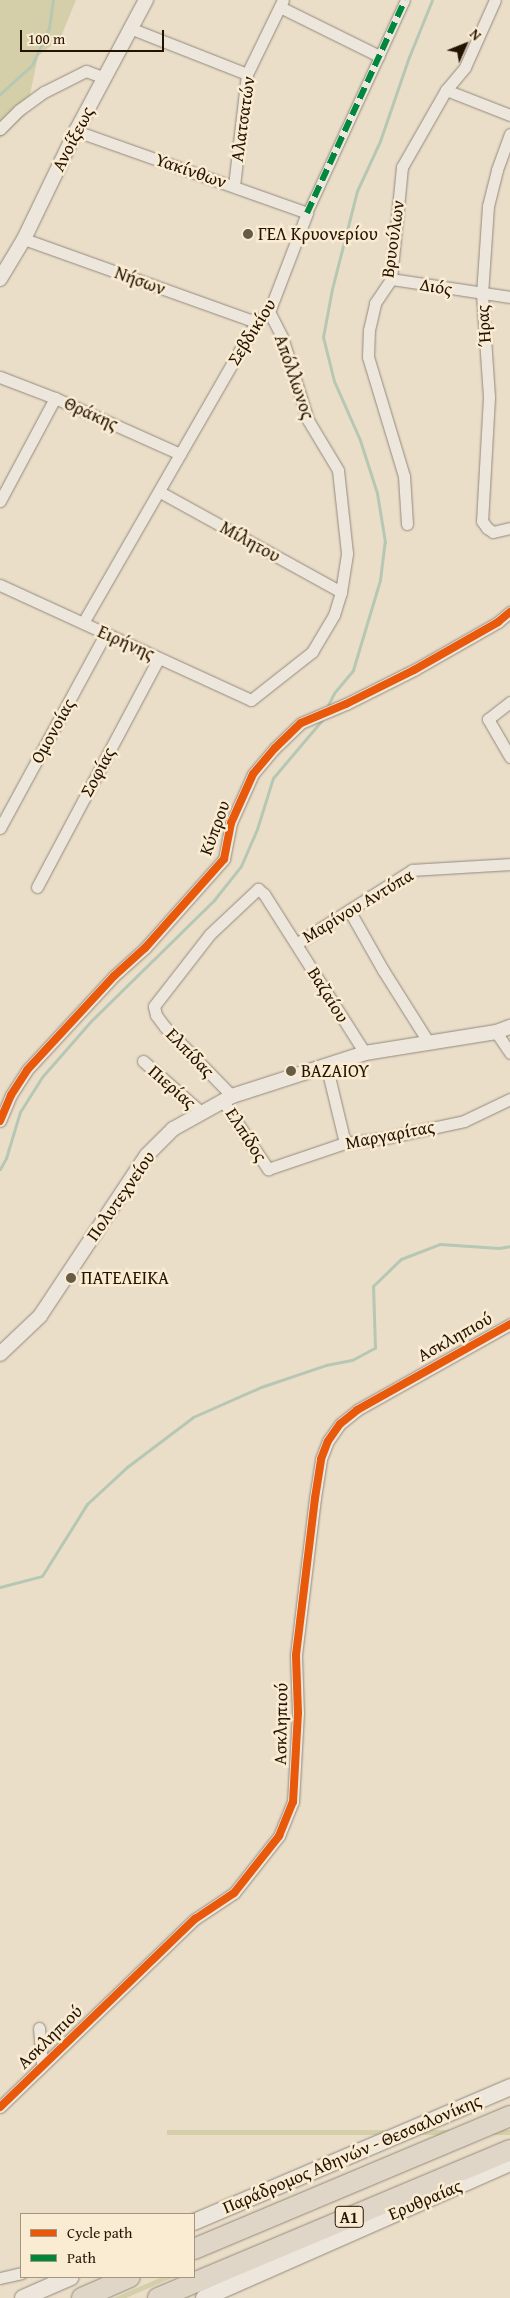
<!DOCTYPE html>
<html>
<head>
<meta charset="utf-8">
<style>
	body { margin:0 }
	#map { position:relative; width:510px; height:2298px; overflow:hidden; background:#eadec9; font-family:"Gentium Book Plus",serif }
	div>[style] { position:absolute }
	.green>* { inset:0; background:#d4cfa8; transform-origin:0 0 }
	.stream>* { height:3px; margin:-1.5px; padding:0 1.5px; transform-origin:1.5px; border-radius:1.5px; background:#b6c8b3 }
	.roads { filter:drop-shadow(0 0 1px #938a7c) drop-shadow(0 0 1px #938a7c) }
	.pedestrian>* { height:9px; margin:-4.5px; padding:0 4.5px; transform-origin:4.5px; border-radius:4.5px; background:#ede6dd }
	.minor>* { height:11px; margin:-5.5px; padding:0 5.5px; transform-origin:5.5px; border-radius:5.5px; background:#ede6dd }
	.tertiary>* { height:14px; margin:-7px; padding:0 7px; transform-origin:7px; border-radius:7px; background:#ede6dd }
	.secondary>* { height:16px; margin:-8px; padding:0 8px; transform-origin:8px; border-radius:8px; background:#ede6dd }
	.motorway>* { height:20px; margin:-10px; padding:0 10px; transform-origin:10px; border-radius:10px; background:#e0d6c7 }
	.quiet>* { height:6px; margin-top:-3px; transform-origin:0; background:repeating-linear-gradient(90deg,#00873e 0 12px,transparent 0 18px) }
	.cycleway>* { height:8px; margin:-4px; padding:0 4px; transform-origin:4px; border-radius:4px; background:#e8590c }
	.dots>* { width:14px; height:14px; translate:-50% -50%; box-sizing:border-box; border:2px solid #faecd3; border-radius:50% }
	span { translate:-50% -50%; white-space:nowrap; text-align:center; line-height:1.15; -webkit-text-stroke:5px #faecd3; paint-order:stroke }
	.shield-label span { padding:1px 4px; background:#faecd3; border:1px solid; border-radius:4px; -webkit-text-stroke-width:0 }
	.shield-label { font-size:16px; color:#241300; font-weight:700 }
	.street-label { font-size:18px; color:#241300 }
	.poi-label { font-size:18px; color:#241300 }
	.left { translate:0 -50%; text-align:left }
	.legend { position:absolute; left:20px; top:2213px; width:175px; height:65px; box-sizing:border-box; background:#faecd3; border:1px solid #a4957f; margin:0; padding:6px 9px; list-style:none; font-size:15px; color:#241300 }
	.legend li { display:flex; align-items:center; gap:10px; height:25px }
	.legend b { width:25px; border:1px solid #a4957f }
	.north { position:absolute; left:440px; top:20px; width:50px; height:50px; -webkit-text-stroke:4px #faecd3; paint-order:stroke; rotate:46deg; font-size:14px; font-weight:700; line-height:20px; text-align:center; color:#241300 }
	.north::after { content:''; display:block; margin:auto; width:18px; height:22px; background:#241300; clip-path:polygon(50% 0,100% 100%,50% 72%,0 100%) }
	.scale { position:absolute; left:20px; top:30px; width:144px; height:22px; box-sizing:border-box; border:2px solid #241300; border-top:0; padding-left:6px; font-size:15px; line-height:18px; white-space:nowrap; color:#241300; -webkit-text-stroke:4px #faecd3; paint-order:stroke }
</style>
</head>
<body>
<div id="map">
	<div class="green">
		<div style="clip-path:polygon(0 0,76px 0,60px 39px,38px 56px,26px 114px,0 139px)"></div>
		<div style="left:510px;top:2130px;width:5px;height:343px;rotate:90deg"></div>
		<div style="clip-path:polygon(162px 2277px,174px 2277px,126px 2298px,114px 2298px)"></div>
	</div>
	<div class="stream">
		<div style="left:0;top:94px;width:43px;rotate:-42.2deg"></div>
		<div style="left:32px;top:65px;width:41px;rotate:-65.3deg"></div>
		<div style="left:49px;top:28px;width:28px;rotate:-82deg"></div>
		<div style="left:328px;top:705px;width:13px;rotate:-63deg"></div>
		<div style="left:334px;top:693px;width:30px;rotate:-50deg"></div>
		<div style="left:353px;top:670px;width:94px;rotate:-73.3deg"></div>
		<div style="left:380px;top:580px;width:38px;rotate:-83deg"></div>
		<div style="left:385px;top:542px;width:50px;rotate:-99.3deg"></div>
		<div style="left:377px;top:493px;width:56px;rotate:-107.8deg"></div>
		<div style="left:360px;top:440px;width:64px;rotate:-113.8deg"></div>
		<div style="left:334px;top:381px;width:45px;rotate:-104deg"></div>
		<div style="left:323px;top:337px;width:49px;rotate:-79.4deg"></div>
		<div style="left:332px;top:289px;width:101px;rotate:-75.7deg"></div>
		<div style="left:357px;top:191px;width:55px;rotate:-65.3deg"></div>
		<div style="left:380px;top:141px;width:89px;rotate:-71deg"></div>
		<div style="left:409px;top:57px;width:61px;rotate:-68deg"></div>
		<div style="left:0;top:1169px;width:13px;rotate:-61deg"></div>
		<div style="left:6px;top:1158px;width:48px;rotate:-73.1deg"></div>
		<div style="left:20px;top:1112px;width:41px;rotate:-57.8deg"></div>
		<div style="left:42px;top:1077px;width:74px;rotate:-48.8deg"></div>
		<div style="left:91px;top:1021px;width:173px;rotate:-44.5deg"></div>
		<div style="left:214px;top:900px;width:43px;rotate:-51.5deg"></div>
		<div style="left:241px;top:866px;width:40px;rotate:-66.6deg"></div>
		<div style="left:257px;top:829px;width:53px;rotate:-72.6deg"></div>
		<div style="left:273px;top:778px;width:76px;rotate:-49.8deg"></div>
		<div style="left:0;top:1587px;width:43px;rotate:-14.7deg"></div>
		<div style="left:42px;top:1576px;width:85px;rotate:-58deg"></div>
		<div style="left:87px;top:1504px;width:54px;rotate:-42.8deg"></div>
		<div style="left:127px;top:1467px;width:83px;rotate:-37.1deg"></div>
		<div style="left:193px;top:1417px;width:74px;rotate:-23.8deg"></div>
		<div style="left:261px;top:1387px;width:69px;rotate:-18.7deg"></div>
		<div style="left:326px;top:1365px;width:26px;rotate:-11deg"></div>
		<div style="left:352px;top:1360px;width:26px;rotate:-28deg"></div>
		<div style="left:375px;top:1348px;width:62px;rotate:-91.8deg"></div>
		<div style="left:373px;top:1286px;width:39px;rotate:-44deg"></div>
		<div style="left:401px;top:1259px;width:42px;rotate:-21deg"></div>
		<div style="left:440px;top:1244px;width:59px;rotate:3.9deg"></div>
		<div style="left:499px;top:1248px;width:11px;rotate:-10deg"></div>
	</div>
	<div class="roads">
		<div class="pedestrian">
			<div style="left:307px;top:213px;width:234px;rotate:-65.3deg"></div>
		</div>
		<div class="minor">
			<div style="left:280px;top:7px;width:110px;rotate:26.3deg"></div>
			<div style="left:132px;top:29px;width:123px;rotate:21.4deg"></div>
			<div style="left:446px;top:90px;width:69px;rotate:21.3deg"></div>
			<div style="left:0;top:129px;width:27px;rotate:-45deg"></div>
			<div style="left:19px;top:110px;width:31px;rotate:-36deg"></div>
			<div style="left:44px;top:92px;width:47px;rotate:-26.6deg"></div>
			<div style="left:86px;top:71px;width:20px;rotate:20deg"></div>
			<div style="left:76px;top:131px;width:245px;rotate:19.5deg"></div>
			<div style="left:307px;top:213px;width:106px;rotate:111deg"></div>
			<div style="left:269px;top:312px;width:16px;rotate:142deg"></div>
			<div style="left:256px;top:322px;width:347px;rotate:119.9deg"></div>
			<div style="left:510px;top:134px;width:38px;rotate:110deg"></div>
			<div style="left:497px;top:170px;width:37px;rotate:104deg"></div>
			<div style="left:488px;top:206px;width:88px;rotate:93.9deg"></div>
			<div style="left:482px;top:294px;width:103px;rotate:86.1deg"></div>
			<div style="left:489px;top:397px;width:124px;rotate:93.2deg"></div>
			<div style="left:482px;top:521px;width:9px;rotate:54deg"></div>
			<div style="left:487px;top:528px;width:7px;rotate:34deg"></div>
			<div style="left:493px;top:532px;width:17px;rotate:-13deg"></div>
			<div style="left:234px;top:186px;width:113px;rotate:-83.4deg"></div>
			<div style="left:247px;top:74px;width:82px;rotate:-64.1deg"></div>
			<div style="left:24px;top:239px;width:246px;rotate:19.7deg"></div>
			<div style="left:391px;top:279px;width:120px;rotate:8.6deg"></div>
			<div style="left:0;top:377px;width:59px;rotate:20.9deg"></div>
			<div style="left:55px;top:398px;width:137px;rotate:24.1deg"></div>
			<div style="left:160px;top:492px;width:207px;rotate:28.9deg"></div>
			<div style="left:0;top:501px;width:117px;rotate:-61.9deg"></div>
			<div style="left:407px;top:524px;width:48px;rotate:-93.6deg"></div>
			<div style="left:404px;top:476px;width:124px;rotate:-106.8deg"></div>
			<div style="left:368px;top:357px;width:27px;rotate:-88deg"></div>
			<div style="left:369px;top:330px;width:28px;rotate:-77deg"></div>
			<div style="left:375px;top:303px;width:29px;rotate:-56deg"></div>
			<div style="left:391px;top:279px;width:113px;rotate:-84.4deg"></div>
			<div style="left:402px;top:167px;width:89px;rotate:-60.3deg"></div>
			<div style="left:446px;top:90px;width:30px;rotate:-50deg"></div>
			<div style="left:465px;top:67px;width:73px;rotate:-65.9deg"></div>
			<div style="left:0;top:585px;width:276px;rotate:24.6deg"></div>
			<div style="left:251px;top:700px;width:78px;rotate:-38.2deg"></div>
			<div style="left:312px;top:652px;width:43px;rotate:-59.3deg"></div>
			<div style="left:334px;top:615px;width:24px;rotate:-73deg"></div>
			<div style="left:341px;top:592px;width:39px;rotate:-81deg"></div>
			<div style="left:347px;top:553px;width:83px;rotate:-96.2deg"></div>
			<div style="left:338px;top:470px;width:58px;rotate:-121deg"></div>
			<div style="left:308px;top:420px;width:87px;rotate:-107.4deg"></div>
			<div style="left:282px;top:337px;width:28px;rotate:-117deg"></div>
			<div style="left:510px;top:702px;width:28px;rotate:142deg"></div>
			<div style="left:488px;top:719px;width:44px;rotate:59.9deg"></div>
			<div style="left:0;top:828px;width:222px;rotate:-61.5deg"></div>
			<div style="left:37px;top:887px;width:259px;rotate:-62deg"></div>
			<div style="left:349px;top:910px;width:69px;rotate:60.5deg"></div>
			<div style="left:383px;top:970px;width:86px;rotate:57.8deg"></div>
			<div style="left:296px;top:944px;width:138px;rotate:-32.5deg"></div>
			<div style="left:412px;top:870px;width:98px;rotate:-3.5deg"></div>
			<div style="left:496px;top:1032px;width:25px;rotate:56deg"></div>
			<div style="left:143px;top:1061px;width:77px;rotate:41.3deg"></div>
			<div style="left:326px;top:1064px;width:81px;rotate:76.5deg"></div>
			<div style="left:232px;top:1096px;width:96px;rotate:-134.2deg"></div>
			<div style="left:165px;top:1027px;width:15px;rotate:-127deg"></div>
			<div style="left:156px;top:1015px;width:9px;rotate:-103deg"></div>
			<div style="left:154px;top:1006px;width:91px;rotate:-52.1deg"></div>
			<div style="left:210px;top:934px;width:66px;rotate:-43.2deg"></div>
			<div style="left:258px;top:889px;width:8px;rotate:40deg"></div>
			<div style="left:264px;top:894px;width:188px;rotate:57.6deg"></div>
			<div style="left:223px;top:1101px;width:82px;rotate:56.5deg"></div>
			<div style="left:268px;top:1169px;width:81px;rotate:-18.7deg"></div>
			<div style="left:345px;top:1143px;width:40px;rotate:-7.1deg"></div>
			<div style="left:385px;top:1138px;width:81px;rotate:-12.1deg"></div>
			<div style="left:464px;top:1121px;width:51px;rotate:-25.6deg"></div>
			<div style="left:0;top:1121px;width:28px;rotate:-67deg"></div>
			<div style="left:11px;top:1095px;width:30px;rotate:-57deg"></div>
			<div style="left:27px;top:1070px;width:128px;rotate:-47.2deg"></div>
			<div style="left:114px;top:976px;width:42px;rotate:-42.1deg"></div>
			<div style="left:145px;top:948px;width:119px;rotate:-48.4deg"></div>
			<div style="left:224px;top:859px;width:37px;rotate:-79deg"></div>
			<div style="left:231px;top:823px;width:54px;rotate:-65.8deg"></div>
			<div style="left:253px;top:774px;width:34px;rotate:-50deg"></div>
			<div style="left:275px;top:748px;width:36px;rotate:-44deg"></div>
			<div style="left:301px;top:723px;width:49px;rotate:-22.9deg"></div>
			<div style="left:346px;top:704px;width:76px;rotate:-26.6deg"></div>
			<div style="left:414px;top:670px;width:97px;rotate:-29.7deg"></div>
			<div style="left:498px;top:622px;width:16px;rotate:-40deg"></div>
			<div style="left:39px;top:2028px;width:37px;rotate:85deg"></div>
			<div style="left:0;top:2107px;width:271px;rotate:-44deg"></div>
			<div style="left:195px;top:1919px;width:47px;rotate:-33.7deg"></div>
			<div style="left:234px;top:1893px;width:73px;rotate:-51.7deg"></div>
			<div style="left:279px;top:1836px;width:37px;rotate:-68deg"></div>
			<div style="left:293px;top:1802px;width:89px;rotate:-86.8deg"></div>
			<div style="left:298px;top:1713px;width:58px;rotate:-92deg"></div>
			<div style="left:296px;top:1655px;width:158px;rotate:-83.1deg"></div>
			<div style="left:315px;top:1498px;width:39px;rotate:-81deg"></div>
			<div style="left:321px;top:1459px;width:19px;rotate:-69deg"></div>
			<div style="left:328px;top:1441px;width:21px;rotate:-55deg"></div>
			<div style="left:340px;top:1424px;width:22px;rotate:-39deg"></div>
			<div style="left:357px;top:1410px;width:176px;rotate:-29.3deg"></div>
			<div style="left:0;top:2278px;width:22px;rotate:-13deg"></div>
		</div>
		<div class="tertiary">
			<div style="left:0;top:279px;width:47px;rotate:-59deg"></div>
			<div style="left:24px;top:239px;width:120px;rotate:-64.3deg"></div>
			<div style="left:76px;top:131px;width:149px;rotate:-61.9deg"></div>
			<div style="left:0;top:1354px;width:55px;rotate:-43.5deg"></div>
			<div style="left:40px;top:1316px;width:193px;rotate:-56.4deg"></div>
			<div style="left:147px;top:1155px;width:37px;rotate:-45deg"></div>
			<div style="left:173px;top:1129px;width:68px;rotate:-29.2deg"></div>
			<div style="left:232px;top:1096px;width:140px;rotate:-17.9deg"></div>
			<div style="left:365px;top:1053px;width:133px;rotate:-9.1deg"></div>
			<div style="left:496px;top:1032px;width:15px;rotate:-20deg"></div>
		</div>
		<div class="secondary">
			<div style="left:194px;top:2222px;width:344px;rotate:-23.1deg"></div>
			<div style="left:23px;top:2298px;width:52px;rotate:-23.6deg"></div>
			<div style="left:204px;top:2298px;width:334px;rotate:-23.8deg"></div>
		</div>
		<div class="motorway">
			<div style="left:194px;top:2249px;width:343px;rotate:-22.8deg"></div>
			<div style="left:82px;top:2298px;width:52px;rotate:-23.6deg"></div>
			<div style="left:158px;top:2298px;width:382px;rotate:-22.8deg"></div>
		</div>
	</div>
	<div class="quiet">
		<div style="left:307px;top:213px;width:234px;rotate:-65.3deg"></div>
	</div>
	<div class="cycleway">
		<div style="left:0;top:1121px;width:28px;rotate:-67deg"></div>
		<div style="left:11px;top:1095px;width:30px;rotate:-57deg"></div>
		<div style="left:27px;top:1070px;width:128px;rotate:-47.2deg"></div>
		<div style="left:114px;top:976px;width:42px;rotate:-42.1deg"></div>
		<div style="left:145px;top:948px;width:119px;rotate:-48.4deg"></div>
		<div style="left:224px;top:859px;width:37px;rotate:-79deg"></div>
		<div style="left:231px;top:823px;width:54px;rotate:-65.8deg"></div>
		<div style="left:253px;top:774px;width:34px;rotate:-50deg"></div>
		<div style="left:275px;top:748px;width:36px;rotate:-44deg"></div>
		<div style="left:301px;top:723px;width:49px;rotate:-22.9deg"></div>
		<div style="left:346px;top:704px;width:76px;rotate:-26.6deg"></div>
		<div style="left:414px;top:670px;width:97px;rotate:-29.7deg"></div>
		<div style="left:498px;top:622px;width:16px;rotate:-40deg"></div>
		<div style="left:0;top:2107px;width:271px;rotate:-44deg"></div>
		<div style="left:195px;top:1919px;width:47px;rotate:-33.7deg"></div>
		<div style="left:234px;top:1893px;width:73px;rotate:-51.7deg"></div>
		<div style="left:279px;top:1836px;width:37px;rotate:-68deg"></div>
		<div style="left:293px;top:1802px;width:89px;rotate:-86.8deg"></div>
		<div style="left:298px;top:1713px;width:58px;rotate:-92deg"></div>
		<div style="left:296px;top:1655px;width:158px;rotate:-83.1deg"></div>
		<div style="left:315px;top:1498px;width:39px;rotate:-81deg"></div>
		<div style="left:321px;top:1459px;width:19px;rotate:-69deg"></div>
		<div style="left:328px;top:1441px;width:21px;rotate:-55deg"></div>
		<div style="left:340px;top:1424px;width:22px;rotate:-39deg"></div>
		<div style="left:357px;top:1410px;width:176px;rotate:-29.3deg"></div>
	</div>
	<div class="dots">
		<div style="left:248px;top:234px;background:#695a46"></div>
		<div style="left:291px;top:1071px;background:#695a46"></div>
		<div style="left:71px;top:1278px;background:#695a46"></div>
	</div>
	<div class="shield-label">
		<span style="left:349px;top:2217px">Α1</span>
	</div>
	<div class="street-label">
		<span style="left:243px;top:119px;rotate:-82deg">Αλατσατών</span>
		<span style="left:73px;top:139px;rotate:-63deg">Ανοίξεως</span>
		<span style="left:191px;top:171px;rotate:19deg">Υακίνθων</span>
		<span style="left:393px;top:239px;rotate:-82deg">Βρυούλων</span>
		<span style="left:140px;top:281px;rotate:20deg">Νήσων</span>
		<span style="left:436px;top:287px;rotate:9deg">Διός</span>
		<span style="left:484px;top:326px;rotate:-94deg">Ήρας</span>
		<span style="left:252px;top:332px;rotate:-58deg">Σεβδικίου</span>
		<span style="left:294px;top:377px;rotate:71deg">Απόλλωνος</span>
		<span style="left:91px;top:414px;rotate:24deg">Θράκης</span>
		<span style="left:250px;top:542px;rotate:29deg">Μίλητου</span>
		<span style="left:126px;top:643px;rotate:24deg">Ειρήνης</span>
		<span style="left:53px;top:731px;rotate:-61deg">Ομονοίας</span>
		<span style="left:98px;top:772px;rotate:-62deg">Σοφίας</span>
		<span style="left:215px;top:828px;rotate:-70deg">Κύπρου</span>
		<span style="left:358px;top:906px;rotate:-31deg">Μαρίνου Αντύπα</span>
		<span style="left:328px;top:995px;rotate:58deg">Βαζαίου</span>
		<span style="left:190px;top:1053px;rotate:46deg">Ελπίδας</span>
		<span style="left:172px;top:1087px;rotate:41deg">Πιερίας</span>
		<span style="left:246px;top:1135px;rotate:57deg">Ελπίδος</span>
		<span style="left:390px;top:1135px;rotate:-11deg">Μαργαρίτας</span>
		<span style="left:121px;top:1196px;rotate:-55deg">Πολυτεχνείου</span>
		<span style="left:455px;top:1337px;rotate:-29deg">Ασκληπιού</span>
		<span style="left:281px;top:1724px;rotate:-89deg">Ασκληπιού</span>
		<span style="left:50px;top:2037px;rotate:-44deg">Ασκληπιού</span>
		<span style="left:352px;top:2154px;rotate:-23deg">Παράδρομος Αθηνών - Θεσσαλονίκης</span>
		<span style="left:425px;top:2200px;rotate:-23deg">Ερυθραίας</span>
	</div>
	<div class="poi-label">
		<span class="left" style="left:258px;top:234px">ΓΕΛ Κρυονερίου</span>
		<span class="left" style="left:301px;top:1071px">ΒΑΖΑΙΟΥ</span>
		<span class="left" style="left:81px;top:1278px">ΠΑΤΕΛΕΙΚΑ</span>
	</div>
	<ul class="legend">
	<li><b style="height:6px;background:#e8590c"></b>Cycle path</li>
	<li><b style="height:6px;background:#00873e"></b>Path</li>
	</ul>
	<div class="north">N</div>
	<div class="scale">100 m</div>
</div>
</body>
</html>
